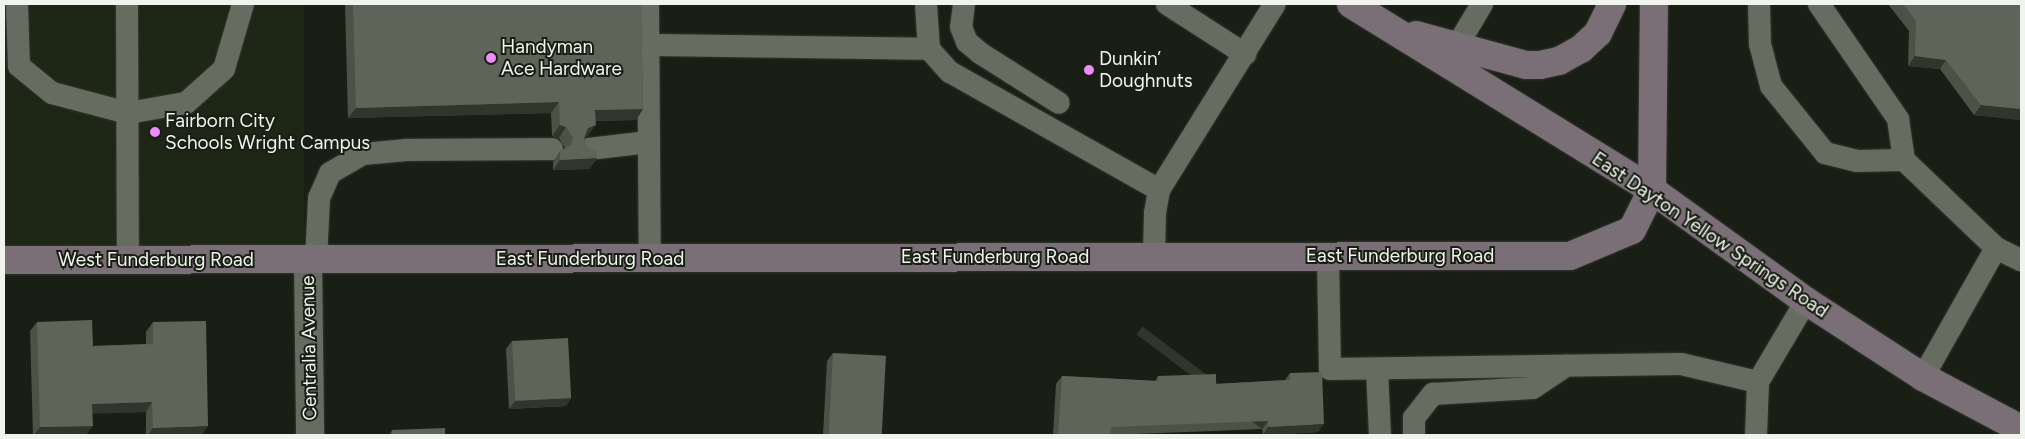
<!DOCTYPE html>
<html>
<head>
<meta charset="utf-8">
<style>
	body { margin:0 }
	#map { position:relative; width:2025px; height:439px; overflow:hidden; background:#191f14; font-family:Figtree,sans-serif }
	div>[style] { position:absolute }
	.built>* { inset:0; background:#1e2615; transform-origin:0 0 }
	.roads { filter:drop-shadow(0 0 1px #343731) drop-shadow(0 0 1px #343731) }
	.lane>* { height:22px; margin:-11px; padding:0 11px; transform-origin:11px; border-radius:11px; background:#666d60 }
	.street>* { height:28px; margin:-14px; padding:0 14px; transform-origin:14px; border-radius:14px; background:#666d60 }
	.secondary>* { height:28px; margin:-14px; padding:0 14px; transform-origin:14px; border-radius:14px; background:#7a6e77 }
	.wall>* { inset:0; background:#4c5246 }
	.shaded-wall>* { inset:0; background:#30362b; transform-origin:0 0 }
	.building>* { inset:0; background:#5e6458; transform-origin:0 0 }
	.dots>* { width:14px; height:14px; translate:-50% -50%; box-sizing:border-box; border:2px solid #191f14; border-radius:50% }
	span { translate:-50% -50%; white-space:nowrap; text-align:center; line-height:1.15; -webkit-text-stroke:4px #191f14; paint-order:stroke }
	.poi-label { font-size:19px; color:#f0f4ec }
	.left { translate:0 -50%; text-align:left }
	.street-label { font-size:19px; color:#f0f4ec }
	.frame { position:absolute; inset:0; border:5px solid #f0f4ec; pointer-events:none }
</style>
</head>
<body>
<div id="map">
	<div class="built">
		<div style="left:4px;top:4px;width:300px;height:256px"></div>
	</div>
	<div class="roads">
		<div class="lane">
			<div style="left:17px;top:4px;width:62px;rotate:88.2deg"></div>
			<div style="left:19px;top:66px;width:43px;rotate:39.3deg"></div>
			<div style="left:52px;top:93px;width:79px;rotate:14.7deg"></div>
			<div style="left:128px;top:113px;width:59px;rotate:-9.8deg"></div>
			<div style="left:186px;top:103px;width:51px;rotate:-41.8deg"></div>
			<div style="left:224px;top:69px;width:68px;rotate:-73.7deg"></div>
			<div style="left:127px;top:4px;width:256px;rotate:89.8deg"></div>
			<div style="left:648px;top:4px;width:255px;rotate:89.6deg"></div>
			<div style="left:926px;top:4px;width:45px;rotate:86.2deg"></div>
			<div style="left:929px;top:49px;width:31px;rotate:48deg"></div>
			<div style="left:950px;top:72px;width:240px;rotate:29.4deg"></div>
			<div style="left:964px;top:4px;width:23px;rotate:97deg"></div>
			<div style="left:961px;top:27px;width:16px;rotate:68deg"></div>
			<div style="left:967px;top:42px;width:17px;rotate:40deg"></div>
			<div style="left:980px;top:53px;width:93px;rotate:32.3deg"></div>
			<div style="left:1167px;top:4px;width:93px;rotate:32.7deg"></div>
			<div style="left:1759px;top:4px;width:40px;rotate:88.6deg"></div>
			<div style="left:1760px;top:44px;width:43px;rotate:75.3deg"></div>
			<div style="left:1771px;top:86px;width:86px;rotate:51.1deg"></div>
			<div style="left:1825px;top:153px;width:33px;rotate:14deg"></div>
			<div style="left:1857px;top:161px;width:47px;rotate:-1.2deg"></div>
			<div style="left:1819px;top:4px;width:140px;rotate:55.5deg"></div>
			<div style="left:1898px;top:119px;width:41px;rotate:81.7deg"></div>
			<div style="left:1904px;top:160px;width:127px;rotate:43.7deg"></div>
			<div style="left:1996px;top:248px;width:28px;rotate:26deg"></div>
			<div style="left:649px;top:45px;width:280px;rotate:0.8deg"></div>
			<div style="left:1457px;top:46px;width:49px;rotate:-59.2deg"></div>
			<div style="left:589px;top:149px;width:60px;rotate:-6.7deg"></div>
			<div style="left:1154px;top:256px;width:43px;rotate:-88.7deg"></div>
			<div style="left:1155px;top:213px;width:23px;rotate:-80deg"></div>
			<div style="left:1159px;top:190px;width:219px;rotate:-58.1deg"></div>
			<div style="left:1328px;top:256px;width:113px;rotate:89deg"></div>
			<div style="left:1330px;top:369px;width:351px;rotate:-0.8deg"></div>
			<div style="left:1681px;top:364px;width:79px;rotate:13.2deg"></div>
			<div style="left:316px;top:260px;width:62px;rotate:-87.2deg"></div>
			<div style="left:319px;top:198px;width:27px;rotate:-66deg"></div>
			<div style="left:330px;top:173px;width:38px;rotate:-30deg"></div>
			<div style="left:363px;top:154px;width:44px;rotate:-5.2deg"></div>
			<div style="left:407px;top:150px;width:145px;rotate:-0.4deg"></div>
			<div style="left:1377px;top:369px;width:66px;rotate:87.4deg"></div>
			<div style="left:1923px;top:377px;width:148px;rotate:-60.5deg"></div>
			<div style="left:1414px;top:435px;width:17px;rotate:-90deg"></div>
			<div style="left:1414px;top:418px;width:31px;rotate:-52deg"></div>
			<div style="left:1433px;top:394px;width:100px;rotate:-3.4deg"></div>
			<div style="left:1533px;top:388px;width:40px;rotate:-34deg"></div>
			<div style="left:1756px;top:435px;width:53px;rotate:-87.8deg"></div>
			<div style="left:1758px;top:382px;width:94px;rotate:-59.3deg"></div>
		</div>
		<div class="street">
			<div style="left:308px;top:260px;width:175px;rotate:89.3deg"></div>
		</div>
		<div class="secondary">
			<div style="left:1351px;top:4px;width:354px;rotate:31.7deg"></div>
			<div style="left:1652px;top:190px;width:190px;rotate:35.8deg"></div>
			<div style="left:1806px;top:301px;width:140px;rotate:33deg"></div>
			<div style="left:1923px;top:377px;width:111px;rotate:28deg"></div>
			<div style="left:1416px;top:35px;width:114px;rotate:15.3deg"></div>
			<div style="left:1526px;top:65px;width:14px"></div>
			<div style="left:1540px;top:65px;width:19px;rotate:-12deg"></div>
			<div style="left:1559px;top:61px;width:25px;rotate:-29deg"></div>
			<div style="left:1581px;top:49px;width:23px;rotate:-43deg"></div>
			<div style="left:1598px;top:33px;width:32px;rotate:-64deg"></div>
			<div style="left:4px;top:260px;width:1566px;rotate:-0.15deg"></div>
			<div style="left:1570px;top:256px;width:67px;rotate:-22.8deg"></div>
			<div style="left:1632px;top:230px;width:45px;rotate:-63.4deg"></div>
			<div style="left:1652px;top:190px;width:186px;rotate:-89.4deg"></div>
		</div>
	</div>
	<div class="wall">
		<div style="clip-path:polygon(345px 4px,641px 4px,643px 109px,636px 120px,595px 121px,588px 136px,584px 137px,584px 139px,586px 146px,597px 158px,589px 169px,553px 170px,553px 162px,560px 151px,565px 148px,559px 138px,552px 136px,551px 113px,348px 118px)"></div>
		<div style="clip-path:polygon(1888px 4px,2021px 4px,2021px 120px,1974px 115px,1940px 69px,1908px 66px,1909px 31px)"></div>
		<div style="clip-path:polygon(37px 322px,93px 346px,146px 344px,146px 332px,153px 322px,202px 435px,146px 435px,146px 412px,92px 413px,86px 435px,33px 435px,30px 331px)"></div>
		<div style="clip-path:polygon(512px 341px,571px 398px,566px 406px,509px 409px,506px 349px)"></div>
		<div style="clip-path:polygon(833px 353px,882px 435px,823px 435px,827px 361px)"></div>
		<div style="clip-path:polygon(1290px 373px,1318px 432px,1263px 435px,1262px 429px,1110px 435px,1053px 435px,1056px 384px,1062px 376px,1155px 381px,1158px 376px,1216px 384px,1285px 380px)"></div>
		<div style="clip-path:polygon(392px 430px,445px 435px,389px 435px)"></div>
	</div>
	<div class="shaded-wall">
		<div style="clip-path:polygon(1915px 56px,1946px 60px,1940px 69px,1908px 66px)"></div>
		<div style="clip-path:polygon(559px 102px,551px 113px,348px 118px,356px 108px)"></div>
		<div style="clip-path:polygon(1981px 105px,2021px 109px,2021px 120px,1974px 115px)"></div>
		<div style="clip-path:polygon(643px 109px,636px 120px,588px 121px,595px 110px)"></div>
		<div style="clip-path:polygon(560px 125px,566px 127px,559px 138px,552px 136px)"></div>
		<div style="clip-path:polygon(596px 125px,588px 136px,581px 139px,588px 128px)"></div>
		<div style="clip-path:polygon(597px 158px,589px 169px,553px 170px,560px 160px)"></div>
		<div style="clip-path:polygon(571px 398px,566px 406px,509px 409px,515px 401px)"></div>
		<div style="clip-path:polygon(152px 402px,146px 412px,85px 414px,92px 404px)"></div>
		<div style="left:1268px;top:421px;width:10px;height:157px;rotate:127deg"></div>
		<div style="clip-path:polygon(1324px 424px,1318px 432px,1263px 435px,1268px 427px)"></div>
		<div style="clip-path:polygon(93px 426px,86px 435px,34px 435px,40px 427px)"></div>
		<div style="clip-path:polygon(208px 426px,202px 435px,148px 435px,153px 428px)"></div>
	</div>
	<div class="building">
		<div style="clip-path:polygon(353px 4px,641px 4px,643px 109px,595px 110px,596px 125px,588px 128px,584px 139px,586px 146px,597px 151px,597px 158px,560px 160px,560px 151px,571px 145px,573px 138px,566px 127px,560px 125px,559px 102px,356px 108px)"></div>
		<div style="clip-path:polygon(1903px 4px,2021px 4px,2021px 109px,1981px 105px,1946px 60px,1915px 56px,1916px 21px)"></div>
		<div style="clip-path:polygon(92px 320px,93px 346px,153px 344px,153px 322px,206px 321px,208px 426px,153px 428px,152px 402px,92px 404px,93px 426px,40px 427px,37px 322px)"></div>
		<div style="left:568px;top:338px;width:60px;height:56px;rotate:87deg"></div>
		<div style="left:833px;top:353px;width:53px;height:82px;rotate:3deg"></div>
		<div style="clip-path:polygon(1322px 372px,1324px 424px,1268px 427px,1268px 421px,1111px 427px,1110px 435px,1058px 435px,1062px 376px,1158px 381px,1158px 376px,1216px 374px,1216px 384px,1290px 380px,1290px 373px)"></div>
		<div style="clip-path:polygon(445px 428px,445px 435px,392px 435px,392px 430px)"></div>
	</div>
	<div class="dots">
		<div style="left:491px;top:58px;background:#ed8cfa"></div>
		<div style="left:1089px;top:70px;background:#ed8cfa"></div>
		<div style="left:155px;top:132px;background:#ed8cfa"></div>
	</div>
	<div class="poi-label">
		<span class="left" style="left:501px;top:58px">Handyman<br>Ace Hardware</span>
		<span class="left" style="left:1099px;top:70px">Dunkin’<br>Doughnuts</span>
		<span class="left" style="left:165px;top:132px">Fairborn City<br>Schools Wright Campus</span>
	</div>
	<div class="street-label">
		<span style="left:1710px;top:235px;rotate:34deg">East Dayton Yellow Springs Road</span>
		<span style="left:1400px;top:256px">East Funderburg Road</span>
		<span style="left:995px;top:257px">East Funderburg Road</span>
		<span style="left:590px;top:259px">East Funderburg Road</span>
		<span style="left:156px;top:260px">West Funderburg Road</span>
		<span style="left:309px;top:348px;rotate:-91deg">Centralia Avenue</span>
	</div>
	<div class="frame"></div>
</div>
</body>
</html>
